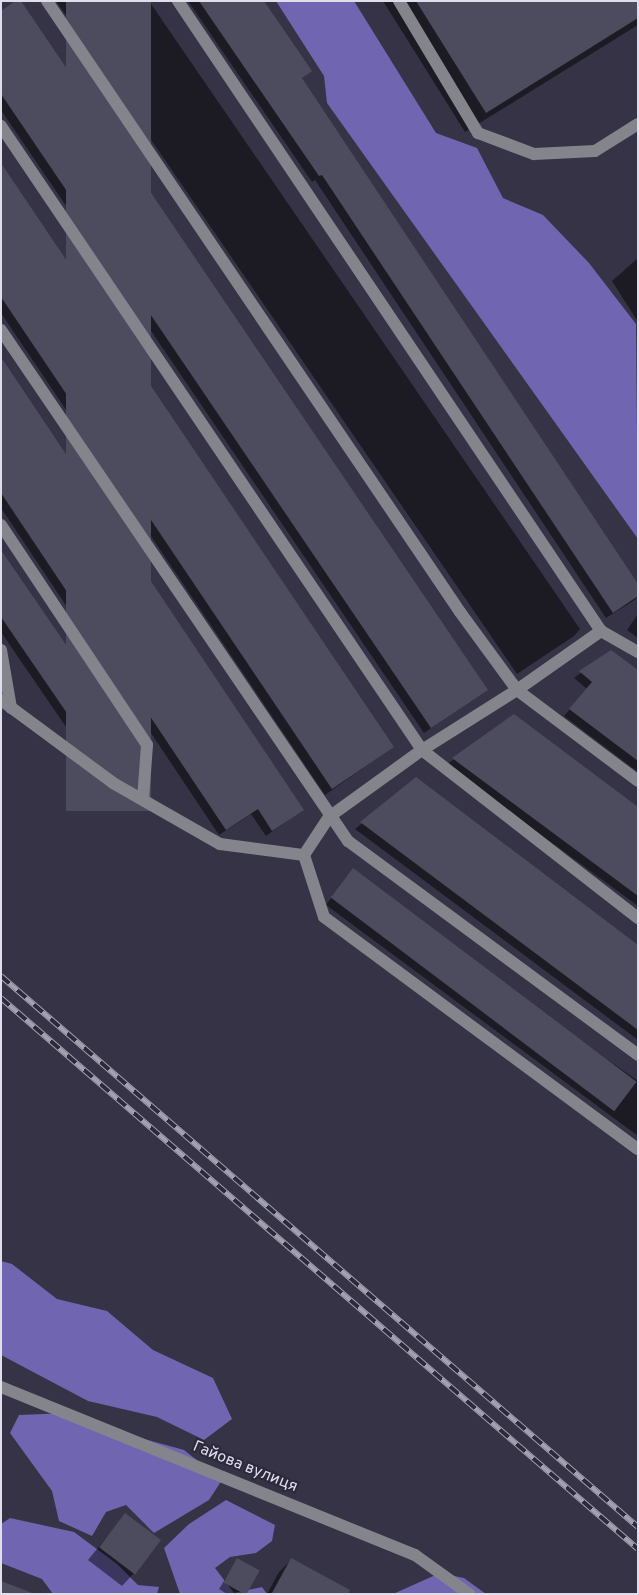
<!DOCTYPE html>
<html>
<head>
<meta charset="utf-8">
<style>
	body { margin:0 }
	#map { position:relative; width:639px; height:1595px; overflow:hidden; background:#353345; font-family:Overpass,sans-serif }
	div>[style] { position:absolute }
	.forest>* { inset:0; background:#7065b0 }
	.shadow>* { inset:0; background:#0007 }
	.building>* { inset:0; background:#4d4c5f; transform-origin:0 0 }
	.minor>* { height:12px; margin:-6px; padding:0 6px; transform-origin:6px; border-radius:6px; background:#84848d }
	.rail>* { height:5.5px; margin-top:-2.75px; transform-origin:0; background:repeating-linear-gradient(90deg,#2b293b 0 11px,#a2a1af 0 22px); box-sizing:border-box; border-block:1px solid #a2a1af }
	span { translate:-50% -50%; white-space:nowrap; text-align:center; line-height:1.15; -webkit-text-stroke:4px #2b293b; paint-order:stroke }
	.street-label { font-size:16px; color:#dfdeea }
	.frame { position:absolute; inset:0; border:2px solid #dfdeea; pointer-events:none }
</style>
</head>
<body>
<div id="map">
	<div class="forest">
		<div style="clip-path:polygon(276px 1px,354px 1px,436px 133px,477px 148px,503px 198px,543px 215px,589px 263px,636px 324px,638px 539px,327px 103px,324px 76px)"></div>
		<div style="clip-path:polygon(1px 1261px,12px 1264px,57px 1299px,107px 1311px,153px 1350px,213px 1378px,232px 1419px,204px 1440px,157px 1417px,88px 1401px,1px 1355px)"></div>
		<div style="clip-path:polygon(68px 1413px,126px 1434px,184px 1450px,222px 1480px,209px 1500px,154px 1533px,126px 1505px,106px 1512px,92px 1536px,59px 1521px,52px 1491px,10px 1433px,19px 1415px)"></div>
		<div style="clip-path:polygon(226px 1500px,275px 1525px,272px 1541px,256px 1553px,230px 1557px,215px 1568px,234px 1593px,262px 1587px,267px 1594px,180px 1594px,164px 1548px,189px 1524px)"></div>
		<div style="clip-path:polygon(10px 1518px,74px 1532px,117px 1564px,138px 1585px,159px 1587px,157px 1594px,53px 1594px,42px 1579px,1px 1563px,1px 1524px)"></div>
		<div style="clip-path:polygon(440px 1573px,464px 1578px,486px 1594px,393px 1594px)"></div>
	</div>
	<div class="shadow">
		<div style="clip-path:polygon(56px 1px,149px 1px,580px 629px,574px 636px,517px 674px)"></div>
		<div style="clip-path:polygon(188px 1px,263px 1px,310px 71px,301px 79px,638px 586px,636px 599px,606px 618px,315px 180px,312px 182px)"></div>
		<div style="clip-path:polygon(383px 1px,638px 1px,638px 25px,465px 132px)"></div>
		<div style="clip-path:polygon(1px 12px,486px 689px,424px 733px,1px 110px)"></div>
		<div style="clip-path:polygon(1px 165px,393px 747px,325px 795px,1px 313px)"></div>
		<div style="clip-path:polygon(638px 258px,638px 322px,612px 281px)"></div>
		<div style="clip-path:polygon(1px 359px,302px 810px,266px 836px,251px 814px,219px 835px,1px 508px)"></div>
		<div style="clip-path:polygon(1px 552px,102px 700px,66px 727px,1px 632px)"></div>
		<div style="clip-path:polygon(638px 614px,638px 638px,627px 630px)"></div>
		<div style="clip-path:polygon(611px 651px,638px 672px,638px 772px,564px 716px,587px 689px,574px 678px)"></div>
		<div style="clip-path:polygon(514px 716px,638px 809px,638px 906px,446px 765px)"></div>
		<div style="clip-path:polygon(416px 779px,638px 946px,638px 1040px,355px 829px)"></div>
		<div style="clip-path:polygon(347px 876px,638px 1081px,638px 1136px,326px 905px)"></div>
		<div style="clip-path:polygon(125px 1515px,134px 1573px,122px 1586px,88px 1560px)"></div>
		<div style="clip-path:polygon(237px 1560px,259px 1571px,246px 1594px,227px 1594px,219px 1589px)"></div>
		<div style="clip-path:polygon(291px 1560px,347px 1594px,267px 1594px,279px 1572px)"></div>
	</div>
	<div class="building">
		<div style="clip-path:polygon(15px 1px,21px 1px,488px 690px,431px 728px,1px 94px,1px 11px)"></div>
		<div style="left:66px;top:1px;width:85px;height:810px"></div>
		<div style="clip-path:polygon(199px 1px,264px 1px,312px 71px,302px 78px,638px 584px,638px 596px,613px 613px,322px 175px,319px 176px)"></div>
		<div style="clip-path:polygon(416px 1px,638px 1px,638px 18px,486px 113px)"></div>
		<div style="clip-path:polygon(1px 163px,394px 747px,332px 789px,1px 297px)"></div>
		<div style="clip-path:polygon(1px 357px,304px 810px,272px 831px,258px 809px,226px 830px,1px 493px)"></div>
		<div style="clip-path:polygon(1px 550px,104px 700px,73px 722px,1px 617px)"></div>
		<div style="clip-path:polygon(611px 650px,638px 670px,638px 761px,569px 709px,592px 682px,579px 671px)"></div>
		<div style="clip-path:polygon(514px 714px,638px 807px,638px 896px,452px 758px)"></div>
		<div style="clip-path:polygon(416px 777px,638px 945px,638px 1030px,360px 822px)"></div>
		<div style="left:353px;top:868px;width:355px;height:37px;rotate:37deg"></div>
		<div style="left:125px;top:1513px;width:45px;height:43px;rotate:37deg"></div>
		<div style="left:237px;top:1558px;width:26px;height:28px;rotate:29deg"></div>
		<div style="clip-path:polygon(291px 1558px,350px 1590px,348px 1594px,272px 1593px)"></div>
		<div style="clip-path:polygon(1px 1581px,35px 1594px,1px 1594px)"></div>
	</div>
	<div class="minor">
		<div style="left:47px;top:1px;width:737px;rotate:55.94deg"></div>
		<div style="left:460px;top:612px;width:97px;rotate:53.8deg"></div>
		<div style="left:517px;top:690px;width:151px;rotate:36.9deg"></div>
		<div style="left:178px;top:1px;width:759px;rotate:56.12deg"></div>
		<div style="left:601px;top:631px;width:43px;rotate:29.6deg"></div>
		<div style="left:399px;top:1px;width:154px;rotate:59.1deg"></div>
		<div style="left:478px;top:133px;width:60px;rotate:20.6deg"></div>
		<div style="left:534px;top:154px;width:61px;rotate:-2.8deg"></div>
		<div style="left:595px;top:151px;width:51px;rotate:-32.1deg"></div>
		<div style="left:1px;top:126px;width:753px;rotate:55.99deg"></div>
		<div style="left:422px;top:750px;width:274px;rotate:37.9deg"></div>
		<div style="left:1px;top:330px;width:618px;rotate:55.82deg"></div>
		<div style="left:348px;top:841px;width:360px;rotate:36.4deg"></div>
		<div style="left:1px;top:525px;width:264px;rotate:56.4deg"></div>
		<div style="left:147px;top:745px;width:55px;rotate:94.2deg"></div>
		<div style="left:1px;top:650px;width:59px;rotate:80.2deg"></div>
		<div style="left:1px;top:700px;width:139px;rotate:36.5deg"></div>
		<div style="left:113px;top:783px;width:123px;rotate:29.7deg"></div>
		<div style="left:220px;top:844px;width:85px;rotate:7.5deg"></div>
		<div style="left:304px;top:855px;width:45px;rotate:-56.7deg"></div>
		<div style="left:329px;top:817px;width:115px;rotate:-35.8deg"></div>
		<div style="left:422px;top:750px;width:112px;rotate:-32.3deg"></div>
		<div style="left:517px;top:690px;width:103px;rotate:-35.1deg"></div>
		<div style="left:304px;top:855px;width:65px;rotate:72.1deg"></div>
		<div style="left:324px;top:917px;width:390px;rotate:36.5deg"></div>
		<div style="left:1px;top:1387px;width:447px;rotate:22.1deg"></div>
		<div style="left:415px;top:1555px;width:67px;rotate:35.8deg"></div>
	</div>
	<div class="rail">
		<div style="left:1px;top:976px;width:842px;rotate:40.86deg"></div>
		<div style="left:1px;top:998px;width:842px;rotate:40.86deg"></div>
	</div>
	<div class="street-label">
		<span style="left:245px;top:1467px;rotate:22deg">Гайова вулиця</span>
	</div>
	<div class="frame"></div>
</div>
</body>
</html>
